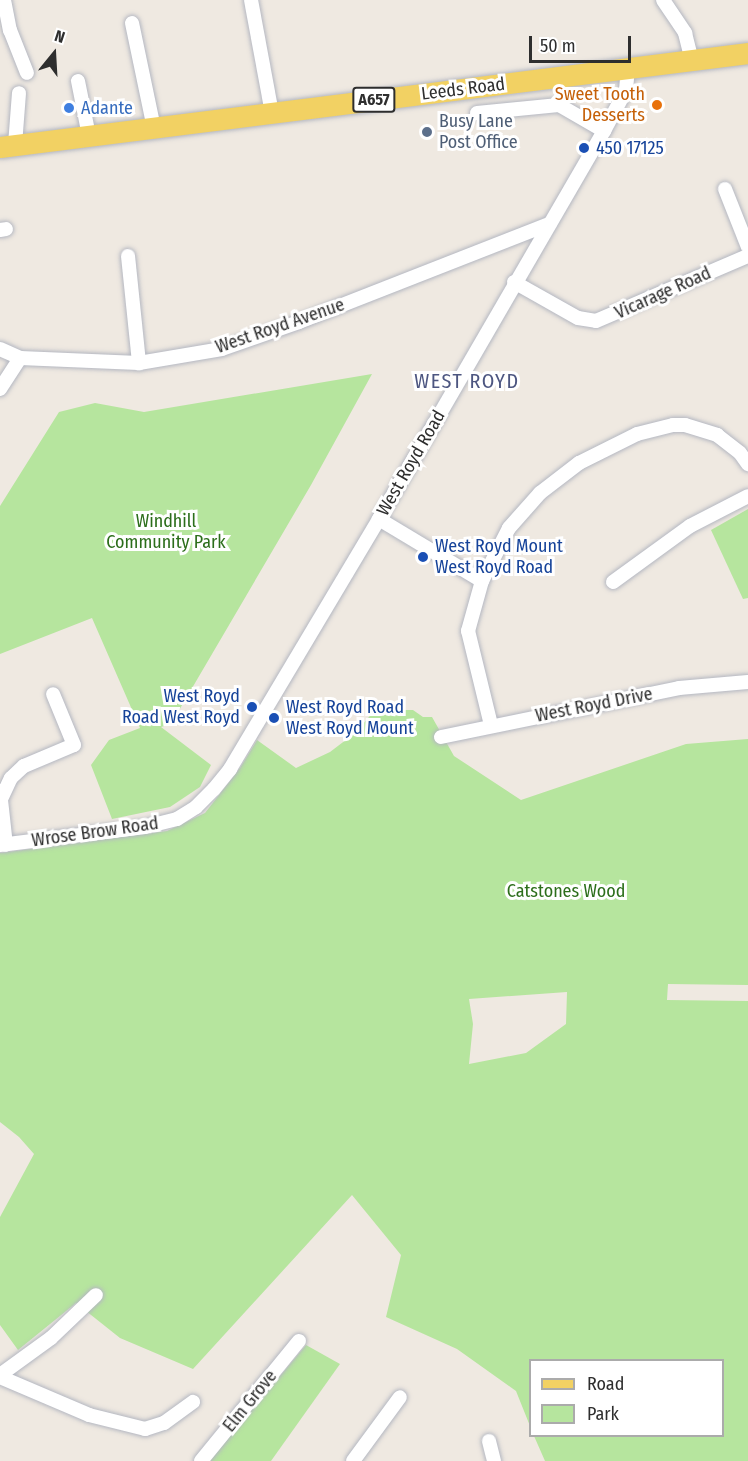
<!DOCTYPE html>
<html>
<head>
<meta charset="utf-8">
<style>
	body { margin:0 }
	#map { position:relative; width:748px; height:1461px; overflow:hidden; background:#efe9e1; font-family:"Fira Sans Condensed",sans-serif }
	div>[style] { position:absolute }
	.green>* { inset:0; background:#b6e59e }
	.roads { filter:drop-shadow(0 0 2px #b4b7c1) drop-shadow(0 0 2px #b4b7c1) }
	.minor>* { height:14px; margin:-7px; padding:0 7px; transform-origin:7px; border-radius:7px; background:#fff }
	.primary>* { height:21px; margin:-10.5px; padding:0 10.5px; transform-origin:10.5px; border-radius:10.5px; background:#f2d163 }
	.dots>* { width:16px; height:16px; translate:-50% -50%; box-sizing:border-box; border:3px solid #fff; border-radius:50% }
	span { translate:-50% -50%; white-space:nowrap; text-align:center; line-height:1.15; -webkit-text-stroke:6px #fff; paint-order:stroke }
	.shield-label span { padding:2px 4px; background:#fff; border:2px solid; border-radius:4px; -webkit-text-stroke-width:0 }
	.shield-label { font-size:16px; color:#2e2e2e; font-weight:700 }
	.street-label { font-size:18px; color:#2e2e2e }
	.food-label { font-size:18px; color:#c56008 }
	.right { translate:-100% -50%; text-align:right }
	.shop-label { font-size:18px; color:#366cbe }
	.left { translate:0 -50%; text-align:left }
	.service-label { font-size:18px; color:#4e5e75 }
	.transit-label { font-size:18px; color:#164399 }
	.park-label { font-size:18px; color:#2c6e1b }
	.neighbourhood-label { font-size:20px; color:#4d5680; letter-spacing:1.5px }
	.legend { position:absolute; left:529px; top:1359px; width:195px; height:78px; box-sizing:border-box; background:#fff; border:2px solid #ababab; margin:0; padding:8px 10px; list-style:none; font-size:18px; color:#2e2e2e }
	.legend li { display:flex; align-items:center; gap:12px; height:30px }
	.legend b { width:30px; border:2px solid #ababab }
	.north { position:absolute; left:24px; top:24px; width:60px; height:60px; -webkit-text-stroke:4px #fff; paint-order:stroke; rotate:18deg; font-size:16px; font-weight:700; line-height:24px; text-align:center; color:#2e2e2e }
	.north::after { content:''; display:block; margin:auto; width:21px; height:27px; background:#2e2e2e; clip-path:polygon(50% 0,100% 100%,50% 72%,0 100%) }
	.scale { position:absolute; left:529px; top:36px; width:102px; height:27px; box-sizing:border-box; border:3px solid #2e2e2e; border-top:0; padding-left:8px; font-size:18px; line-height:21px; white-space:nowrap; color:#2e2e2e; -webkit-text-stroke:4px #fff; paint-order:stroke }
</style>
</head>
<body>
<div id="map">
	<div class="green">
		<div style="clip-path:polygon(372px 374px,311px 485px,171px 724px,161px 727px,211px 765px,200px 787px,170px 807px,112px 819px,91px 765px,109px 740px,140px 728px,92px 618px,0 654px,0 506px,59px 412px,95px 403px,144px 412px)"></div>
		<div style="clip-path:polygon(748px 509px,748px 598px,743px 599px,711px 530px)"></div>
		<div style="clip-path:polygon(evenodd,375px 710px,413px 710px,423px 717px,432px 717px,454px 756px,521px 800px,686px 744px,748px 739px,748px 985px,668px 984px,667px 1000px,748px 1001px,748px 1461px,545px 1461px,534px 1436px,722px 1436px,722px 1360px,530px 1360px,530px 1426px,516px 1391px,457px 1349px,386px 1317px,401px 1255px,352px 1195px,193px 1369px,120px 1338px,76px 1303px,18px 1350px,0 1325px,0 1217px,34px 1154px,19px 1137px,0 1122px,0 853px,167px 831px,205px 813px,240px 768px,257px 740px,296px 768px,330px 752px,355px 733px,375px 710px,567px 992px,566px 1024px,526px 1053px,469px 1064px,473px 1024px,469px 999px,567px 992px)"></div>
		<div style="clip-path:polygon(306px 1345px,340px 1364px,271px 1461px,209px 1461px)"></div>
	</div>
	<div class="roads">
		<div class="minor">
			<div style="left:4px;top:0;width:31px;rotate:79deg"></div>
			<div style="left:10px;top:30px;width:46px;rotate:68.4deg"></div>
			<div style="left:251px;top:0;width:115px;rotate:79.5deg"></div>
			<div style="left:663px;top:0;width:40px;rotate:56deg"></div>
			<div style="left:685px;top:33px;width:29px;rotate:76deg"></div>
			<div style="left:132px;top:23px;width:107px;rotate:78.2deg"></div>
			<div style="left:78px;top:81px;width:56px;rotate:78.7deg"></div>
			<div style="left:477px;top:113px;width:82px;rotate:-5.6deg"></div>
			<div style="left:559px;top:105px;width:52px;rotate:30deg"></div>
			<div style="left:15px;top:145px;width:52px;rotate:-85.6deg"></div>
			<div style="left:725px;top:189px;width:62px;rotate:68.4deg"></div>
			<div style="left:0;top:230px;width:6px;rotate:-9deg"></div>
			<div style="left:128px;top:256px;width:108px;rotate:84.1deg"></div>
			<div style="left:514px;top:282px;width:73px;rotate:29.4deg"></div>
			<div style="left:578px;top:318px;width:18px;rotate:9deg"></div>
			<div style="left:596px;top:321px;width:165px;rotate:-23.2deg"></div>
			<div style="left:0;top:349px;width:22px;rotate:24deg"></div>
			<div style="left:20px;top:358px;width:119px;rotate:2.4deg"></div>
			<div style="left:139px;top:363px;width:84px;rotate:-9.6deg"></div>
			<div style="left:222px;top:349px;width:82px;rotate:-19.3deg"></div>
			<div style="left:299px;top:322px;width:269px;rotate:-21.4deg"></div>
			<div style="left:0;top:389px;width:37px;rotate:-57deg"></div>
			<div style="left:379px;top:519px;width:120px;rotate:31deg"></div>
			<div style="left:613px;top:582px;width:95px;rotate:-36deg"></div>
			<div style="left:690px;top:526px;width:65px;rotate:-27.3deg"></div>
			<div style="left:491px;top:725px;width:97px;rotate:-103.7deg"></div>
			<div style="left:468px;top:631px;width:52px;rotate:-74.4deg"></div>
			<div style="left:482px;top:581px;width:59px;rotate:-63deg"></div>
			<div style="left:509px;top:528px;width:47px;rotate:-48.5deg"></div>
			<div style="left:540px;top:493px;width:49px;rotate:-37.6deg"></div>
			<div style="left:579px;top:463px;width:65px;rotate:-26.6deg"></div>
			<div style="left:637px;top:434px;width:37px;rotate:-14deg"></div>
			<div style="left:673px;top:425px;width:12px"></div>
			<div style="left:685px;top:425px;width:34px;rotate:17deg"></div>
			<div style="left:717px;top:435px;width:29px;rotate:38deg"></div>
			<div style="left:740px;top:453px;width:14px;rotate:54deg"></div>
			<div style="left:441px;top:737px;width:243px;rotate:-11.6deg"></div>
			<div style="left:679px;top:688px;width:69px;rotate:-5deg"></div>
			<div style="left:0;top:791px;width:54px;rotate:83.7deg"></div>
			<div style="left:2px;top:797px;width:21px;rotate:-65deg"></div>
			<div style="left:11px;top:778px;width:18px;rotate:-43deg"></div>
			<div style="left:24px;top:766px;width:54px;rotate:-22.8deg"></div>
			<div style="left:74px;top:745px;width:55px;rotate:-112.4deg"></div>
			<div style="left:0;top:845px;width:146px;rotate:-7.1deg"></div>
			<div style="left:145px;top:827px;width:33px;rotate:-14deg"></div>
			<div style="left:177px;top:819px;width:22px;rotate:-32deg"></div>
			<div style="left:196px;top:807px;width:25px;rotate:-45deg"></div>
			<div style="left:214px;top:789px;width:26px;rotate:-51deg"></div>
			<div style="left:230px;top:769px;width:291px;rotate:-59.2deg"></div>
			<div style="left:379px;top:519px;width:449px;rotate:-59.9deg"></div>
			<div style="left:604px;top:131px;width:47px;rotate:-61.8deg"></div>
			<div style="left:626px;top:90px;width:22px;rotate:-85deg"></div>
			<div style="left:0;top:1375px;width:63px;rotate:-36deg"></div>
			<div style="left:51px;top:1338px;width:62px;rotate:-43.7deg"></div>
			<div style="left:0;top:1377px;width:97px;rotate:23.1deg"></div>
			<div style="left:89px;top:1415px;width:58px;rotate:14deg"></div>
			<div style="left:145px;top:1429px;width:20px;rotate:-18deg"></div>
			<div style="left:164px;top:1423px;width:36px;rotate:-36deg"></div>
			<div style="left:489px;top:1441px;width:21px;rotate:76deg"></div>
			<div style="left:201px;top:1461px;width:155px;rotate:-50.8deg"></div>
			<div style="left:353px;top:1461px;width:79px;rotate:-53.7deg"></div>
		</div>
		<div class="primary">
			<div style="left:0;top:147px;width:754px;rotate:-7.16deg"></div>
		</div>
	</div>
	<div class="dots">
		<div style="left:657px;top:105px;background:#e8710a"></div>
		<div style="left:69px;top:108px;background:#3f7fe0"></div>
		<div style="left:427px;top:132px;background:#5c6f8a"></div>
		<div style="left:584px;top:148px;background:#1a4fb4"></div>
		<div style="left:423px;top:557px;background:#1a4fb4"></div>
		<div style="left:252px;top:707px;background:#1a4fb4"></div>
		<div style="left:274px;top:718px;background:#1a4fb4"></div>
	</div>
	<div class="shield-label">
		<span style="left:374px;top:100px">A657</span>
	</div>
	<div class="street-label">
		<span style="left:463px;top:89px;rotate:-7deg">Leeds Road</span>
		<span style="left:663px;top:293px;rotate:-24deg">Vicarage Road</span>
		<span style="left:280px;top:326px;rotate:-19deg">West Royd Avenue</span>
		<span style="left:411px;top:463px;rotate:-60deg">West Royd Road</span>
		<span style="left:594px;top:705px;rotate:-11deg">West Royd Drive</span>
		<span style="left:95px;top:832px;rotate:-8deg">Wrose Brow Road</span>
		<span style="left:250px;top:1401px;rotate:-51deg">Elm Grove</span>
	</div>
	<div class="food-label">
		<span class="right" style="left:645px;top:105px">Sweet Tooth<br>Desserts</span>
	</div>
	<div class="shop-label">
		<span class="left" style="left:81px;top:108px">Adante</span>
	</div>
	<div class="service-label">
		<span class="left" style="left:439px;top:132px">Busy Lane<br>Post Office</span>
	</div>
	<div class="transit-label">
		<span class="left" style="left:596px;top:148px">450 17125</span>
		<span class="left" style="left:435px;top:557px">West Royd Mount<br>West Royd Road</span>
		<span class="right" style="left:240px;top:707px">West Royd<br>Road West Royd</span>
		<span class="left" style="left:286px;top:718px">West Royd Road<br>West Royd Mount</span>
	</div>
	<div class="park-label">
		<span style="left:166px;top:532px">Windhill<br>Community Park</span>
		<span style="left:566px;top:891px">Catstones Wood</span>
	</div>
	<div class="neighbourhood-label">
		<span style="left:467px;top:381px">WEST ROYD</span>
	</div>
	<ul class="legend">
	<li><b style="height:8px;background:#f2d163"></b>Road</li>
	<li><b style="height:16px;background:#b6e59e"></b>Park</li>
	</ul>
	<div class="north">N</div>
	<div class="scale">50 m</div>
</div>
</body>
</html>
